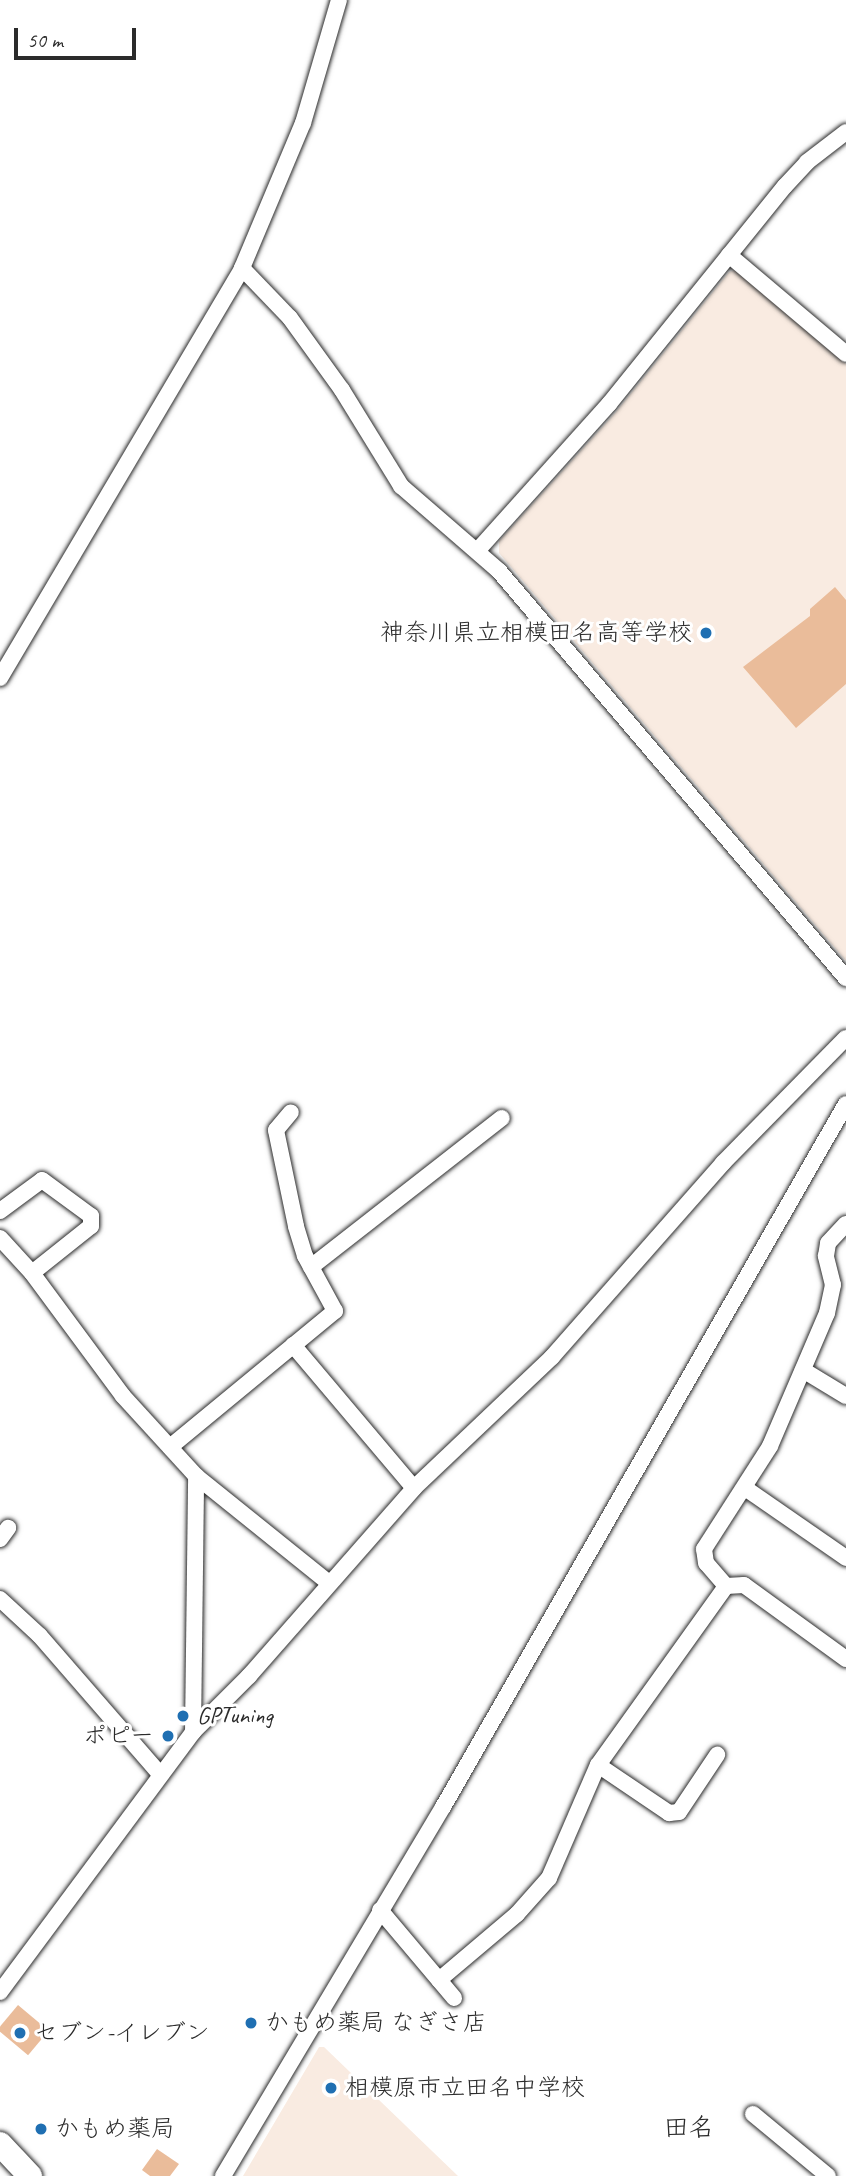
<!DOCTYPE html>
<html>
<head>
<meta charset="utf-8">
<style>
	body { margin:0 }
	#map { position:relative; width:846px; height:2176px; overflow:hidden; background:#fff; font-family:Caveat,"Klee One",sans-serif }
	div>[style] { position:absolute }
	.built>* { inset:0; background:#f9ebe1 }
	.building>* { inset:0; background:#eabc9a; transform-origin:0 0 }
	.roads { filter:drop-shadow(0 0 2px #2b2b2b) drop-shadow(0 0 2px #2b2b2b) }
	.street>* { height:16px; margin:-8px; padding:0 8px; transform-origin:8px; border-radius:8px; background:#fff }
	.primary>* { height:24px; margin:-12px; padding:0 12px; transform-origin:12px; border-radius:12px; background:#fff }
	.dots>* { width:19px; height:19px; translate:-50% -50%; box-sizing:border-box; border:4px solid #fff; border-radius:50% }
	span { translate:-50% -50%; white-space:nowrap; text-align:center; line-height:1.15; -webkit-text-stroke:6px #fff; paint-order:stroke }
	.poi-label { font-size:24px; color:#2b2b2b }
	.right { translate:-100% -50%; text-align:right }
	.left { translate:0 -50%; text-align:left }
	.neighbourhood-label { font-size:26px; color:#2b2b2b }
	.scale { position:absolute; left:14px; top:28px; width:122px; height:32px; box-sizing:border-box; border:4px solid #2b2b2b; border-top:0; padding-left:9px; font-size:21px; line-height:24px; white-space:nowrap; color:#2b2b2b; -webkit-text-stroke:5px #fff; paint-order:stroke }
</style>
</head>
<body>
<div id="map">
	<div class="built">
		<div style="clip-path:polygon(736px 270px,846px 364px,846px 961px,499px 553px,499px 541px,615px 413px,729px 272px)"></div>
		<div style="clip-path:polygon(319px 2047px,324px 2047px,458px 2176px,243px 2176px)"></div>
	</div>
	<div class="building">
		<div style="clip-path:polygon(835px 587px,846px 600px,846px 684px,796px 728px,743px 667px,810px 616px,810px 609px)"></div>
		<div style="left:18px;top:2005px;width:40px;height:32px;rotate:40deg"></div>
		<div style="clip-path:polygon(157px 2149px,179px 2164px,170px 2176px,150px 2176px,142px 2170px)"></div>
	</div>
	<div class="roads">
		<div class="street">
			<div style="left:729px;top:255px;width:153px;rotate:40.2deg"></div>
			<div style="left:242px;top:268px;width:69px;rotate:46.2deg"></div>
			<div style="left:290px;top:318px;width:89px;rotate:54.2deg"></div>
			<div style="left:342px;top:390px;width:113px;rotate:58.4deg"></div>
			<div style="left:401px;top:486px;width:130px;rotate:40.9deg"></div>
			<div style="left:499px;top:571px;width:535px;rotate:49.55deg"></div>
			<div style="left:478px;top:550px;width:196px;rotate:-48.1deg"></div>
			<div style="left:609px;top:404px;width:280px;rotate:-51.1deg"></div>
			<div style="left:785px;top:186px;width:33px;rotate:-47deg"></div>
			<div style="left:807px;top:162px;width:49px;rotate:-37.6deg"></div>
			<div style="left:0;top:678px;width:476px;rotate:-59.4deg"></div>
			<div style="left:242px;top:268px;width:157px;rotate:-67.2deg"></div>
			<div style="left:303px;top:123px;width:128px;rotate:-73.7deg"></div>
			<div style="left:0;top:1211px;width:52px;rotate:-36.4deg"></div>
			<div style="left:42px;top:1180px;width:61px;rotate:36.3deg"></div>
			<div style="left:91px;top:1216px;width:10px;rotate:90deg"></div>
			<div style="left:91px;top:1226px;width:75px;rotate:141.5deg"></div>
			<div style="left:0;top:1238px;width:47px;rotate:47.6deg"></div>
			<div style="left:32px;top:1273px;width:153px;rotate:53.5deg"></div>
			<div style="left:123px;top:1396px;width:108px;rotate:47.6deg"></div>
			<div style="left:196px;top:1476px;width:169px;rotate:38.8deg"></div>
			<div style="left:311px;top:1267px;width:242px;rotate:-38deg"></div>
			<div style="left:293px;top:1345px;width:187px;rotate:49.8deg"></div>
			<div style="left:803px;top:1370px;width:50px;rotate:31.2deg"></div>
			<div style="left:170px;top:1447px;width:214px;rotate:-39.5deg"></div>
			<div style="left:335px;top:1311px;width:63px;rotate:-118.6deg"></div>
			<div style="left:305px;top:1256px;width:31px;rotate:-107deg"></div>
			<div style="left:296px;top:1226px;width:98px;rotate:-101.8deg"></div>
			<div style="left:276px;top:1130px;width:23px;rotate:-50deg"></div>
			<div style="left:745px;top:1488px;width:123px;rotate:34.7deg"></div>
			<div style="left:0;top:1539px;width:14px;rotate:-54deg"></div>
			<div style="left:726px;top:1586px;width:18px;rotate:-3deg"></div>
			<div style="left:744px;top:1585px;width:126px;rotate:36deg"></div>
			<div style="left:0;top:1599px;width:54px;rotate:42.8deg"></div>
			<div style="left:40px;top:1636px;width:181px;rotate:49deg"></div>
			<div style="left:193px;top:1732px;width:256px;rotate:-89.3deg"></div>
			<div style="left:598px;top:1765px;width:86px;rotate:34.1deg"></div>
			<div style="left:669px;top:1813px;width:10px;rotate:-6deg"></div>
			<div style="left:679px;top:1812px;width:69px;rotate:-56.3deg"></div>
			<div style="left:380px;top:1910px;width:115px;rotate:49.9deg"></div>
			<div style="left:439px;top:1980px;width:102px;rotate:-40.2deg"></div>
			<div style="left:517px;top:1914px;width:48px;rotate:-48.4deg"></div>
			<div style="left:549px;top:1878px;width:123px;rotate:-66.6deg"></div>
			<div style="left:598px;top:1765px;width:220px;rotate:-54.4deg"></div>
			<div style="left:726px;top:1586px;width:30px;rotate:-131deg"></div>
			<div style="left:706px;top:1563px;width:14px;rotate:-98deg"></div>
			<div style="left:704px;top:1549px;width:122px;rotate:-57.3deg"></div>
			<div style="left:770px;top:1446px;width:145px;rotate:-66.8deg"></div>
			<div style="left:827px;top:1313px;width:29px;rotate:-78deg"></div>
			<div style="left:833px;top:1285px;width:30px;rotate:-104deg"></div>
			<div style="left:826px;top:1256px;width:13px;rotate:-81deg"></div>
			<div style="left:828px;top:1243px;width:26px;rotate:-47deg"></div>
			<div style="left:0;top:1992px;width:324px;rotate:-53.4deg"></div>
			<div style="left:193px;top:1732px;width:79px;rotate:-45deg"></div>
			<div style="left:249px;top:1676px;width:250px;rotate:-48.7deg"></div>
			<div style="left:414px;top:1488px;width:190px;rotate:-43.5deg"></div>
			<div style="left:552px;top:1357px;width:259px;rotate:-48.6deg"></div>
			<div style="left:723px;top:1163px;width:175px;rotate:-45.5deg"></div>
			<div style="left:753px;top:2114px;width:97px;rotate:39.6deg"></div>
			<div style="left:223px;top:2176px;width:430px;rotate:-59.2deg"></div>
			<div style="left:443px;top:1807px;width:810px;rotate:-60.18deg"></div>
		</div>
		<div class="primary">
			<div style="left:0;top:2144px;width:44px;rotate:46.8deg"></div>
		</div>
	</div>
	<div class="dots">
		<div style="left:706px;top:633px;background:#1f6fb2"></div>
		<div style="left:183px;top:1716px;background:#1f6fb2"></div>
		<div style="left:168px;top:1736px;background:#1f6fb2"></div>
		<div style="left:251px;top:2023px;background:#1f6fb2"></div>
		<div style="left:20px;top:2033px;background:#1f6fb2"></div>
		<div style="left:331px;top:2088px;background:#1f6fb2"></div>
		<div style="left:41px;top:2129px;background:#1f6fb2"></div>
	</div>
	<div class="poi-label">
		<span class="right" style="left:692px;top:633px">神奈川県立相模田名高等学校</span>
		<span class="left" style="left:197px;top:1716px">GPTuning</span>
		<span class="right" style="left:154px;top:1736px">ポピー</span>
		<span class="left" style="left:265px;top:2023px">かもめ薬局 なぎさ店</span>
		<span class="left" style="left:34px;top:2033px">セブン-イレブン</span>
		<span class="left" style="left:345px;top:2088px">相模原市立田名中学校</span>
		<span class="left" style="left:55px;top:2129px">かもめ薬局</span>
	</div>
	<div class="neighbourhood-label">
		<span style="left:689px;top:2128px">田名</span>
	</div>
	<div class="scale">50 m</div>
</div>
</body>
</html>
